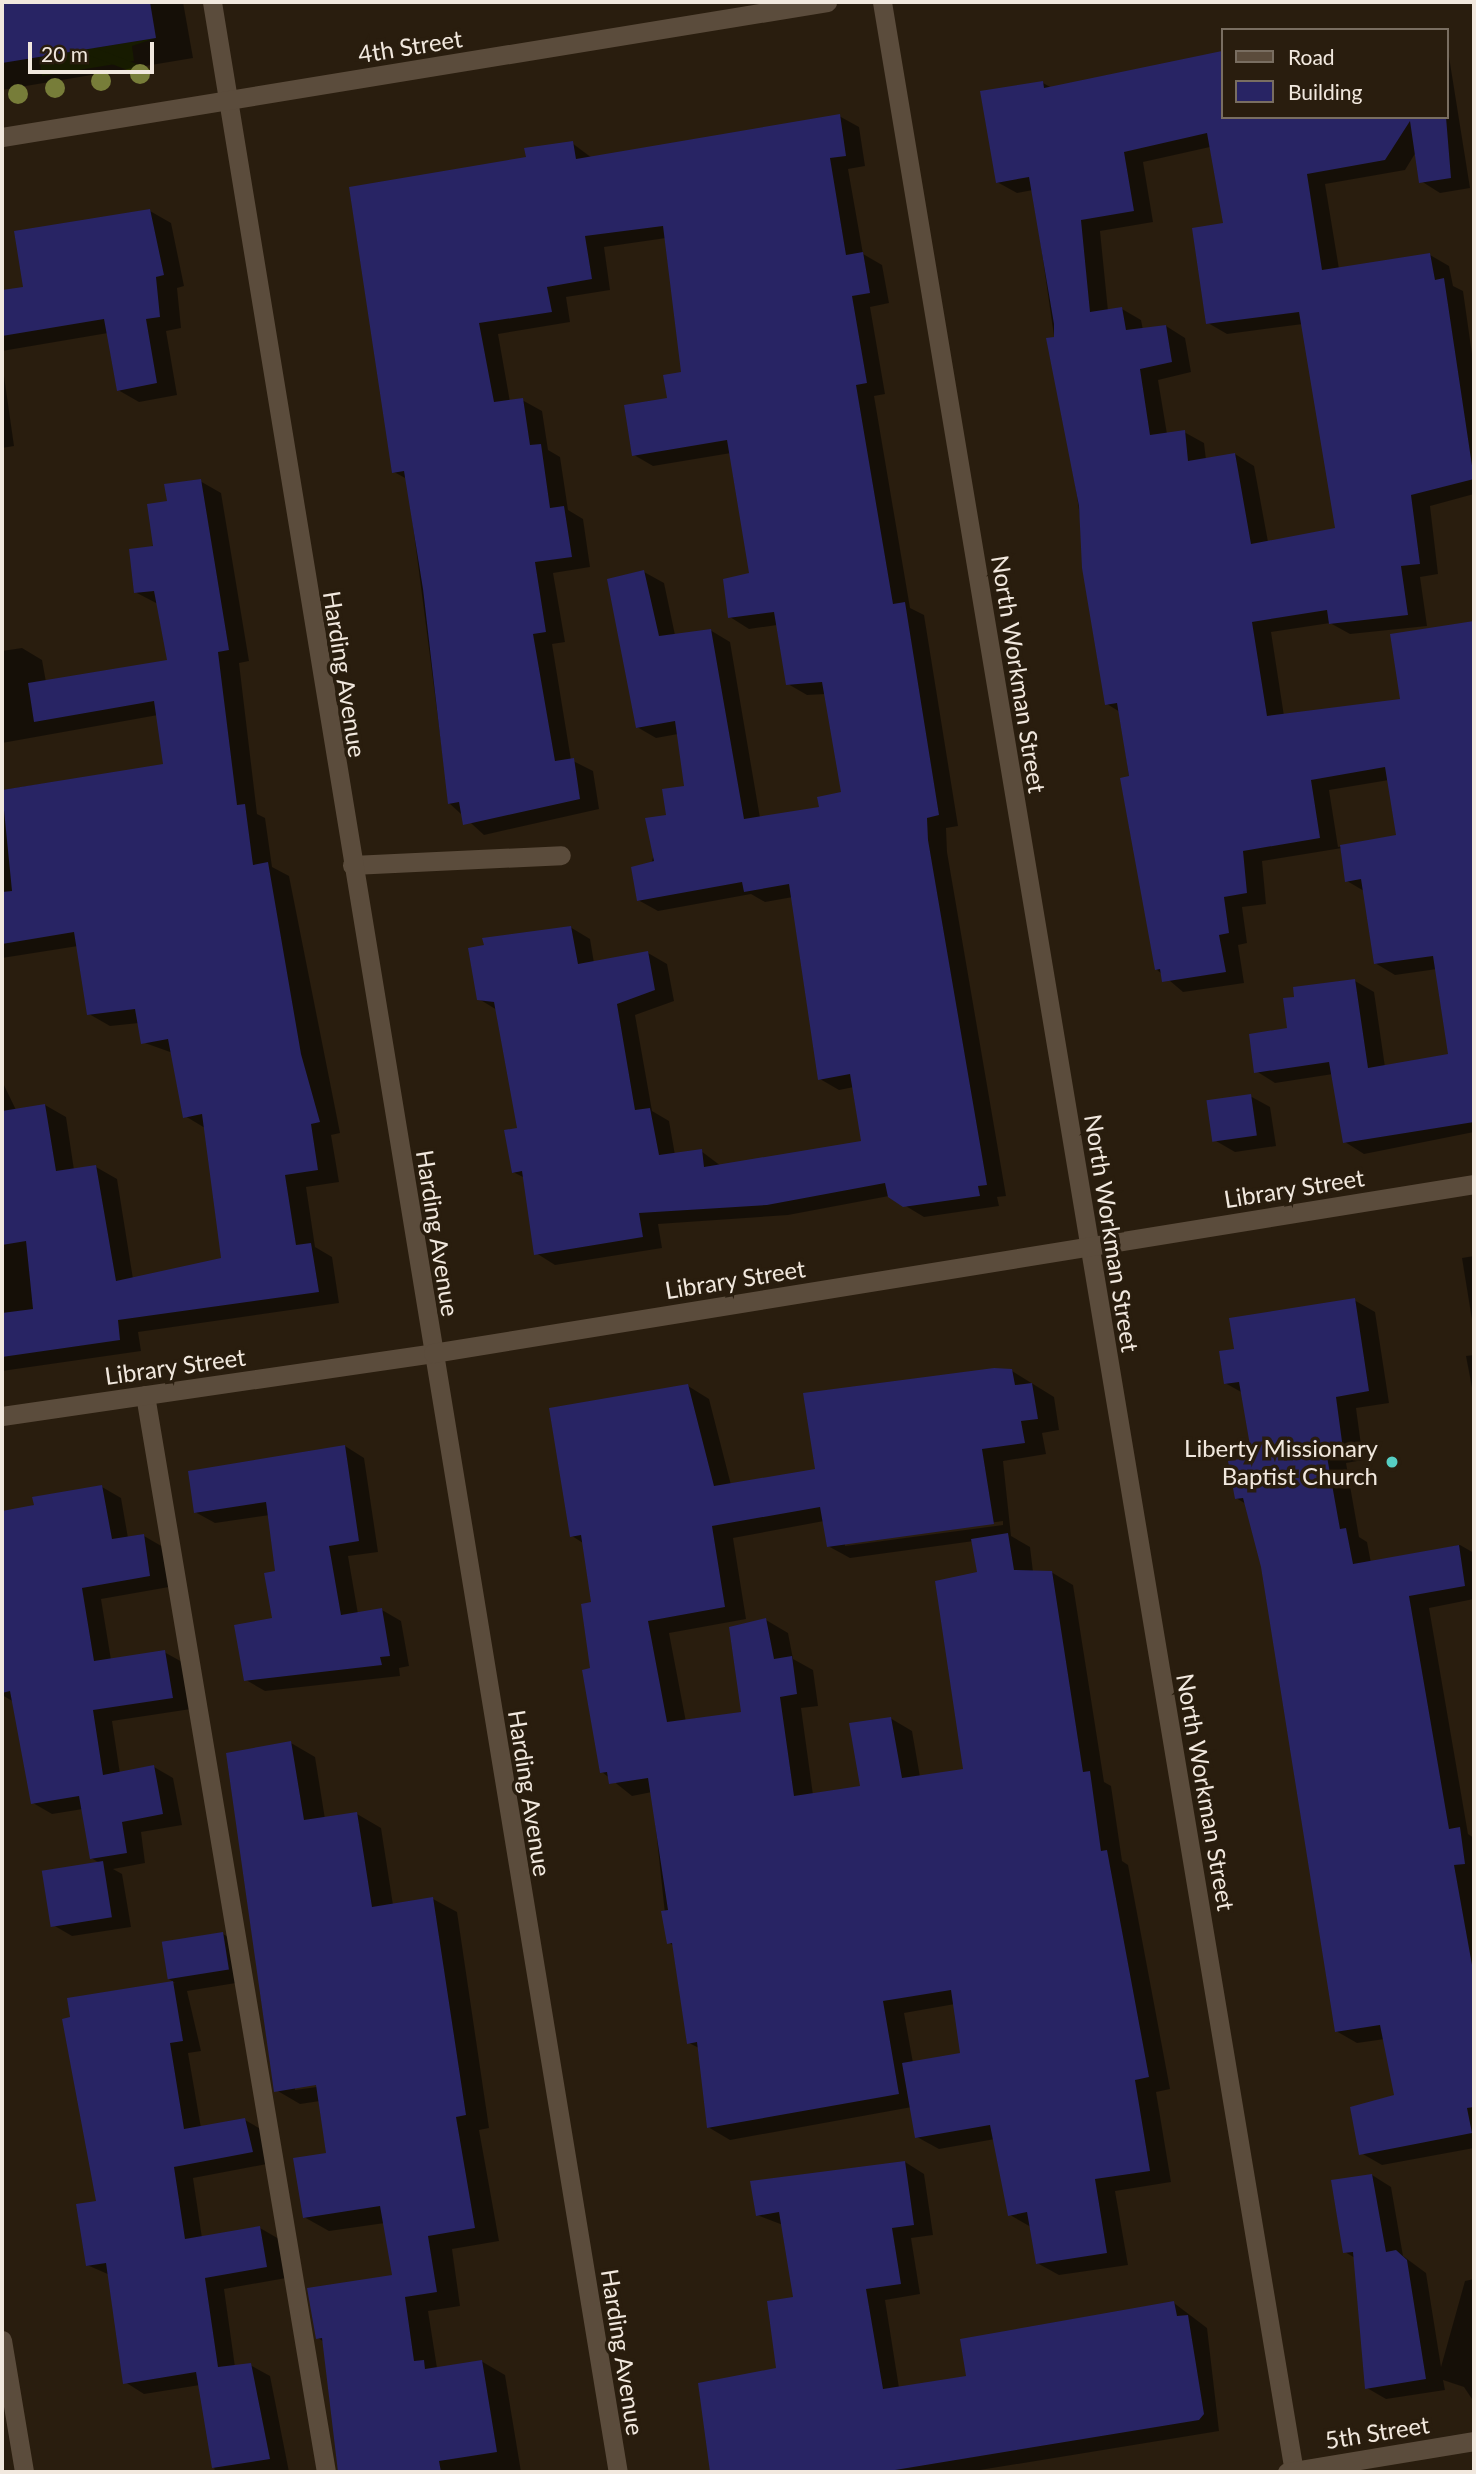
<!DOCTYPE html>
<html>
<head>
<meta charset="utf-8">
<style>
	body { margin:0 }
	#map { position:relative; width:1476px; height:2474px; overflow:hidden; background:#291d0e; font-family:Lato,sans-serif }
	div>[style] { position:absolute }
	.green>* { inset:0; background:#2b3300; transform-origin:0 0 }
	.shadow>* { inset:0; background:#0007 }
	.building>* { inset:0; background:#282464; transform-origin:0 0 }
	.service>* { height:19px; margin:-9.5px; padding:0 9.5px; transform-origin:9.5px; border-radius:9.5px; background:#5b4c3c }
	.minor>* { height:19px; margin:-9.5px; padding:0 9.5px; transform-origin:9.5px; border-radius:9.5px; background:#5b4c3c }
	.tertiary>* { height:19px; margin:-9.5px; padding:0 9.5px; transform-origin:9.5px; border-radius:9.5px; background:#5b4c3c }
	.trees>* { width:20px; height:20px; margin:-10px; border-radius:50%; background:#777d39 }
	.dots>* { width:19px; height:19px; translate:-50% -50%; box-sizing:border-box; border:4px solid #291d0e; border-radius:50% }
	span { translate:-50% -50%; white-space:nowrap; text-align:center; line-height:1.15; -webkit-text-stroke:7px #291d0e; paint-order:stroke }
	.street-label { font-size:24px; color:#f1e8de }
	.poi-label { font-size:24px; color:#f1e8de }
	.right { translate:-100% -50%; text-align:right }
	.frame { position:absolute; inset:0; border:4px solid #f1e8de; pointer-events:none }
	.legend { position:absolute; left:1221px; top:28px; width:228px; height:91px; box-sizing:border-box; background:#291d0e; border:2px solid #796e61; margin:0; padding:9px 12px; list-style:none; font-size:21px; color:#f1e8de }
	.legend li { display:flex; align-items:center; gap:14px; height:35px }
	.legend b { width:35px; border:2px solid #796e61 }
	.scale { position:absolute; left:28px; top:42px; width:126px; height:32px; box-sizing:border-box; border:4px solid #f1e8de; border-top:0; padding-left:9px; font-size:21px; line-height:24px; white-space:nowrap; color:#f1e8de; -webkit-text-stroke:5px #291d0e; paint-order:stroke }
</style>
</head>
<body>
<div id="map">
	<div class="green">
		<div style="clip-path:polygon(156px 38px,132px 46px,134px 61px,42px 76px,39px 57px)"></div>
		<div style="left:150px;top:69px;width:9px;height:150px;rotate:111deg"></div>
	</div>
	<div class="shadow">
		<div style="clip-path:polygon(2px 2px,183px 2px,193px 58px,2px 90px)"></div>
		<div style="clip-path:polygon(evenodd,1446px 38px,1470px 188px,1440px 193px,1421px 181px,1416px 152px,1405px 170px,1325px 184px,1339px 269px,1430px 255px,1449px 266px,1453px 286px,1463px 291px,1474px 368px,1474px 494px,1430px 506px,1438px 574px,1420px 577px,1427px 626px,1350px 634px,1330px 623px,1271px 632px,1284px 716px,1402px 701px,1392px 635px,1474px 623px,1474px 1132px,1364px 1154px,1345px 1142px,1333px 1074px,1275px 1083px,1256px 1071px,1289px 1030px,1355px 981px,1374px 992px,1385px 1067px,1450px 1056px,1437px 969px,1395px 975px,1375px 963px,1364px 891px,1347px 881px,1342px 848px,1262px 861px,1266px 904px,1242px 907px,1247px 943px,1238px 945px,1244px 983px,1183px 992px,1156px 969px,1120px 712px,1107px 704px,1033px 190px,1017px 193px,997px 182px,1043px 83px,1052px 88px,1222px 53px,1222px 117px,1446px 117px,1446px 38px,1210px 147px,1225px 224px,1208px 323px,1227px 334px,1303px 324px,1337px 529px,1268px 542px,1254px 466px,1235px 454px,1206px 460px,1204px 443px,1184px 432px,1167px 434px,1158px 380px,1191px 372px,1185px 338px,1166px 326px,1143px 330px,1141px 320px,1122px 309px,1108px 311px,1100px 231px,1153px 222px,1143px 162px,1210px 147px,1446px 38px,1389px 780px,1398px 836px,1338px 847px,1329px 790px,1389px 780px)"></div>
		<div style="clip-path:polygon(839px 116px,859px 127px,865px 166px,848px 169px,863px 254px,882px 265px,889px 303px,870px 307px,885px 394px,874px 396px,910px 608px,924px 615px,958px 826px,946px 828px,947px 852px,1006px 1196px,997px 1197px,999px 1206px,924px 1217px,889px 1196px,788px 1215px,658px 1224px,662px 1248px,555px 1265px,536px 1253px,525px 1178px,513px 1172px,519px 1129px,497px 1010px,479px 999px,570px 927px,590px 939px,594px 963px,648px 953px,667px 964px,674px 1001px,635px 1015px,652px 1111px,669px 1121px,675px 1155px,701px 1151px,721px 1166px,863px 1143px,854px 1087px,839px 1090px,820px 1079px,793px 897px,765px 902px,751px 894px,658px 911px,638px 900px,668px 816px,686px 788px,678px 734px,656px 738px,637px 727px,644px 572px,664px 583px,675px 635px,710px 630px,730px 642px,760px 818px,821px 808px,843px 794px,826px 694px,807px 695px,788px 684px,777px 625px,749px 629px,730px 617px,751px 574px,731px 453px,653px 466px,634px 455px,683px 374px,666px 238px,604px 247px,610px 290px,566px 297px,570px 322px,498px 334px,510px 402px,522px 400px,542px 411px,548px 450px,560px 457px,568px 510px,583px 519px,590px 567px,553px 573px,565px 642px,552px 644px,571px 760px,593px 771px,599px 809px,484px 835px,449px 803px,407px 479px,394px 472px,528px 159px,572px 143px,592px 158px)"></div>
		<div style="clip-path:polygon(150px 211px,171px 223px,184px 286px,177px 288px,181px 328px,166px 331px,177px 395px,139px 402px,118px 390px,108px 333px,2px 351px,2px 291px,25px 288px)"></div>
		<div style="clip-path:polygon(2px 362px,14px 446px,2px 448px)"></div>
		<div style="clip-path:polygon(200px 481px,221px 493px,249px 661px,239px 663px,257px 814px,265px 818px,272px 867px,289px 876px,340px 1133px,331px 1135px,339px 1182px,306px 1187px,315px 1247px,332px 1257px,339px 1303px,138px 1332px,141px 1351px,2px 1371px,2px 1081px,16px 1110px,45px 1105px,66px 1117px,74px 1170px,96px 1167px,117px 1179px,133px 1279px,223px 1259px,205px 1128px,185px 1116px,173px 1053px,142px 1042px,139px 1023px,110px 1026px,89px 1014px,78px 946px,2px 958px,2px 790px,165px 766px,158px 715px,2px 743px,2px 651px,22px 648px,42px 660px,46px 682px,169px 661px,158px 604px,135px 592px,169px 503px)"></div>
		<div style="clip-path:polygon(1250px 1096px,1270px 1107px,1276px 1146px,1235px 1152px,1216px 1141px)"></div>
		<div style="clip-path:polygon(1474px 1256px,1474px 1332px,1462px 1258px)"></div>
		<div style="clip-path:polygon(1354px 1300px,1375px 1312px,1389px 1403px,1356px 1408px,1363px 1460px,1346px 1463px,1359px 1537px,1367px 1542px,1371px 1563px,1460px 1545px,1474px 1553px,1474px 1599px,1429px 1608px,1468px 1834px,1474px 1838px,1474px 2148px,1382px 2165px,1361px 2153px,1396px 2096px,1385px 2039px,1357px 2043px,1336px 2031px,1263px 1566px,1246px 1504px,1236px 1498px,1254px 1458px,1243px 1393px,1225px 1383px,1236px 1350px)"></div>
		<div style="clip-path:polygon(1474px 1355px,1474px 1398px,1466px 1356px)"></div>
		<div style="clip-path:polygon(evenodd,1012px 1371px,1054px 1397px,1059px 1430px,1042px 1433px,1046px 1454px,1003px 1461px,1011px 1536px,1030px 1547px,1033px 1572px,1051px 1572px,1073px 1585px,1104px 1782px,1111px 1786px,1122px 1861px,1128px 1865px,1170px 2089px,1156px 2092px,1171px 2182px,1115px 2191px,1128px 2265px,1059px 2275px,1037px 2263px,1031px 2227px,1010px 2215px,995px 2139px,939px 2149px,917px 2137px,912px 2107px,730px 2140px,708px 2127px,699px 2048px,689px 2043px,674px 1946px,668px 1942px,652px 1792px,632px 1796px,602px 1772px,593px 1604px,583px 1543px,572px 1536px,688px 1386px,709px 1399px,731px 1485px,817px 1471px,1012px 1371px,824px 1521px,828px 1546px,850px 1558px,974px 1541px,979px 1573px,965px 1770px,920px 1777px,912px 1731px,890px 1718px,862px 1788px,813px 1795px,801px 1708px,818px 1706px,813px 1670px,793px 1659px,788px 1633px,766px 1620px,743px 1714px,686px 1722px,669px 1633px,746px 1619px,733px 1538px,824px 1521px,1012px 1371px,1003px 1521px,1003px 1525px,845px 1546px,845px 1543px,1003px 1521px,1012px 1371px,955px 2004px,962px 2054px,913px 2063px,904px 2013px,955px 2004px)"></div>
		<div style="clip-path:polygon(345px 1446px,364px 1458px,378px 1552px,348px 1556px,358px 1614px,382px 1610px,401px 1621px,409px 1666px,399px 1668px,400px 1676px,265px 1691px,246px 1680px,274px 1620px,277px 1572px,270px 1515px,215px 1523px,195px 1512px)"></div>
		<div style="clip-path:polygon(102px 1487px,121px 1498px,128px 1538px,144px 1536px,163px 1547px,169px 1587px,101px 1599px,111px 1660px,164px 1652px,184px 1663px,191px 1709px,112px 1721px,120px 1774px,154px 1767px,173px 1778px,182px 1825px,141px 1832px,145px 1863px,113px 1869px,122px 1874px,131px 1927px,72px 1936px,53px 1925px,100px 1863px,91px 1858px,83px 1809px,52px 1814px,33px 1803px,14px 1702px,2px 1695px,2px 1514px)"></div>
		<div style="clip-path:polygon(evenodd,291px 1743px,315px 1757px,325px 1819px,357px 1814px,381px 1828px,393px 1905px,433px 1899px,457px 1912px,489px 2128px,479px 2130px,499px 2241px,452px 2249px,460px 2306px,428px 2311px,437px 2368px,481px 2361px,505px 2375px,521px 2472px,339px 2472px,324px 2342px,318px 2338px,394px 2276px,385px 2223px,329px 2231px,304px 2217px,328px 2154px,320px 2101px,300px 2104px,276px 2090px,228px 1754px,291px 1743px,324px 2082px,324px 2086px,295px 2090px,295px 2087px,324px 2082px)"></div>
		<div style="clip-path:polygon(223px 1934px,242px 1945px,248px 1981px,187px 1991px,201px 2051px,188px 2053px,201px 2128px,245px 2120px,264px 2131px,272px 2163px,193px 2178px,202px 2238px,260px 2228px,279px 2239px,286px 2278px,224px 2289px,235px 2367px,250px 2365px,270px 2376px,289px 2472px,215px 2472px,200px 2385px,144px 2394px,125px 2382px,110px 2275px,87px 2265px,98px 2203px,69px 2000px,175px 1983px,169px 1979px)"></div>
		<div style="clip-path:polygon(905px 2162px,924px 2174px,933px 2235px,911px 2238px,920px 2294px,885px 2300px,899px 2388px,968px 2377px,1174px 2303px,1207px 2328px,1219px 2431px,968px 2472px,713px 2472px,700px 2384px,778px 2369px,795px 2298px,783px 2225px,757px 2215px)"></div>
		<div style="clip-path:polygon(1372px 2175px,1391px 2187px,1403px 2256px,1426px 2273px,1441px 2367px,1465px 2281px,1474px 2279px,1474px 2402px,1464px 2387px,1443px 2380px,1445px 2390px,1386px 2399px,1367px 2388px,1355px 2258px,1345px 2252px)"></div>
	</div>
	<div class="building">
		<div style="clip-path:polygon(2px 2px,150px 2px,156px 38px,2px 63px)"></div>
		<div style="clip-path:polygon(evenodd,1222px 51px,1222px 117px,1446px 117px,1451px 178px,1419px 183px,1410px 121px,1385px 160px,1307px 174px,1322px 270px,1430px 253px,1435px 280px,1444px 278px,1474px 479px,1411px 495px,1420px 564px,1401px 566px,1408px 615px,1329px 624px,1327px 610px,1252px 622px,1267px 716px,1400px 699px,1390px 634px,1474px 621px,1474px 1122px,1343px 1143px,1329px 1062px,1254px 1073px,1249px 1034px,1287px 1028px,1283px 998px,1294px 997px,1293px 987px,1355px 979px,1368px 1068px,1448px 1054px,1433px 956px,1374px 964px,1361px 879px,1345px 882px,1340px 845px,1396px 835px,1385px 767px,1311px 780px,1320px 838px,1243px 851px,1247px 893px,1224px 897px,1229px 933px,1219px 935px,1226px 972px,1162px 982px,1160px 969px,1155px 970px,1120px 778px,1129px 776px,1117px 703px,1105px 705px,1082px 568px,1079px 506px,1046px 338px,1054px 337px,1054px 324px,1029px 177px,996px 183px,980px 91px,1043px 81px,1044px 88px,1222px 51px,1207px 133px,1223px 223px,1192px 228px,1206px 324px,1299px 312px,1335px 528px,1251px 544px,1235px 453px,1188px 461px,1185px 430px,1150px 435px,1140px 369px,1172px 362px,1166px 325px,1126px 330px,1122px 307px,1090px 312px,1081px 220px,1134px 211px,1124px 152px,1207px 133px)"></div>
		<div style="clip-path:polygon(840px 114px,846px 156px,830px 158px,846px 255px,863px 252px,870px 293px,852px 296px,867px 383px,856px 385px,893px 604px,905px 602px,939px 815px,927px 818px,928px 840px,987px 1185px,978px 1186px,980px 1196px,903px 1207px,888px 1197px,885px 1183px,767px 1205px,639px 1213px,643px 1237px,534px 1255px,522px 1171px,512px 1173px,504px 1130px,517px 1128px,494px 1002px,477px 1000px,468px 948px,484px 945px,482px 938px,571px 926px,578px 964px,648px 951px,655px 990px,617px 1004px,635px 1110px,650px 1108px,659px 1155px,702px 1149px,704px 1167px,861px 1141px,850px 1074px,818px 1080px,789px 884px,744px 892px,742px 882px,637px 901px,631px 867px,654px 861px,645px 818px,666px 815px,662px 789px,684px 786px,675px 721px,636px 728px,607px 579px,644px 570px,659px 636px,711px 629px,744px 819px,819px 807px,817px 797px,841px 792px,822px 682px,786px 685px,774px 612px,728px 618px,723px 579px,749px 573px,727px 440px,632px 456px,624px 405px,667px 398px,663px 375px,681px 372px,663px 226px,585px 236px,592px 279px,547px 287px,552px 312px,479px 323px,494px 402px,523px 398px,530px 445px,541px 444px,550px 508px,564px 506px,572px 557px,535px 562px,546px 632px,533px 634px,555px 761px,574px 758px,580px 799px,463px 825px,459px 802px,448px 804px,423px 589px,404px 471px,392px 473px,349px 187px,526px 157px,524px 148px,573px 141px,576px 159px)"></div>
		<div style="clip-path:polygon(150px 209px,164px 275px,156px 277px,160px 317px,146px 319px,157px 383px,117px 391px,104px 319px,2px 336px,2px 290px,23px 287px,14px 231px)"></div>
		<div style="clip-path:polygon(201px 479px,229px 650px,218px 652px,237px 805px,245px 804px,253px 865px,268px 862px,301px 1054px,320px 1122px,311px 1124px,318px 1170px,285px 1175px,296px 1245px,311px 1243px,319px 1292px,118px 1320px,120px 1340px,2px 1357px,2px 1313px,33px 1309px,26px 1241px,2px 1245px,2px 1111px,45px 1104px,56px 1171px,96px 1165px,116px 1281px,221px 1258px,202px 1114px,183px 1118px,168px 1039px,141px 1044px,135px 1009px,87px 1015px,74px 932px,2px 944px,2px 892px,12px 891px,2px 790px,163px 764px,154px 701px,34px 722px,28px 683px,167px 660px,154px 591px,134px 593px,129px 549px,153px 546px,147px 504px,167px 501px,164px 484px)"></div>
		<div style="left:1251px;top:1094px;width:42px;height:45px;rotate:82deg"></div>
		<div style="clip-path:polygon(1355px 1298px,1369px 1391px,1336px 1397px,1343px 1449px,1326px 1451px,1340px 1529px,1346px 1528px,1353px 1564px,1459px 1545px,1465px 1586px,1409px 1596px,1449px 1829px,1460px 1827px,1465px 1864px,1454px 1865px,1474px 1976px,1474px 2107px,1467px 2108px,1472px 2133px,1359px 2155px,1350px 2107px,1394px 2095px,1380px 2025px,1335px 2032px,1261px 1567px,1243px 1498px,1235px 1499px,1228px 1461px,1252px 1457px,1239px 1382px,1224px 1384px,1219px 1351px,1234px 1349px,1229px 1318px)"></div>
		<div style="clip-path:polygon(994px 1368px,1012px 1369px,1015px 1385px,1032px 1383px,1038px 1419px,1021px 1421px,1025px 1443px,982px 1449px,994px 1524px,827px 1547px,820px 1507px,712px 1526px,725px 1607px,648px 1621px,667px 1722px,741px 1712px,729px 1627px,766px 1618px,774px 1659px,792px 1656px,797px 1694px,780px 1697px,794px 1796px,860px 1786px,849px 1723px,891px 1717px,902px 1778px,963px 1769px,935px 1581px,977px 1572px,971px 1539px,1008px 1533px,1014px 1570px,1052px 1571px,1083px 1772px,1090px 1771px,1101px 1851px,1107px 1850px,1149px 2077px,1135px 2080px,1150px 2171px,1095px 2179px,1107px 2253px,1036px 2264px,1027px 2212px,1008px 2216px,990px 2125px,915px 2138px,902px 2063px,960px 2053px,951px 1990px,883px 2001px,899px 2094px,707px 2128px,697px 2042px,687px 2044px,672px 1943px,667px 1944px,661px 1911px,668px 1910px,648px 1778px,609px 1784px,607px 1772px,600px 1773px,582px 1670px,590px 1668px,581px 1604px,591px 1602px,581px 1535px,570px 1537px,549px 1408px,688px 1384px,714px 1486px,815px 1469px,803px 1393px)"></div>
		<div style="clip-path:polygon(345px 1445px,359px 1541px,329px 1546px,341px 1615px,382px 1608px,390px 1656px,380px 1657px,382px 1665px,244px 1681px,234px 1625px,272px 1618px,264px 1573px,275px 1571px,266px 1502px,194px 1513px,188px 1471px)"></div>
		<div style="clip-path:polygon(102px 1485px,112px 1539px,144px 1534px,150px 1576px,82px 1588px,94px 1661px,165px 1650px,173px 1698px,93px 1710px,103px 1775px,154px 1765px,163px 1814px,122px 1822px,127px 1853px,90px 1859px,79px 1796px,31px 1804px,10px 1691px,2px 1693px,2px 1511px,34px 1505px,32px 1497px)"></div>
		<div style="clip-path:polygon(291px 1741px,304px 1820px,357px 1812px,372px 1907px,433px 1897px,466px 2115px,456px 2117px,475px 2228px,428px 2236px,437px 2292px,405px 2297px,414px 2361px,424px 2360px,425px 2369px,482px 2360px,497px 2452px,439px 2461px,441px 2472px,338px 2472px,322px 2338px,316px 2339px,307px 2288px,392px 2275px,380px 2206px,303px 2218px,293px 2158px,326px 2153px,316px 2085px,274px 2092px,226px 1753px)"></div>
		<div style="left:103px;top:1861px;width:57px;height:62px;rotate:81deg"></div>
		<div style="left:223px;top:1932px;width:38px;height:62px;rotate:81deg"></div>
		<div style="clip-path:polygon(173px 1981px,183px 2041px,170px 2043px,184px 2129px,245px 2118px,253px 2152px,174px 2167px,185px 2239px,260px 2226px,267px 2267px,205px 2278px,218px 2367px,251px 2363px,270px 2459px,212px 2468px,196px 2372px,123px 2384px,106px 2263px,86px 2266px,76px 2204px,96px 2201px,62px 2019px,70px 2017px,67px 1998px)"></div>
		<div style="clip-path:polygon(905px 2161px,914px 2225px,892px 2228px,901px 2284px,866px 2289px,883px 2389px,966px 2376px,960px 2339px,1174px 2301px,1177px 2316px,1188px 2315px,1204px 2414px,1199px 2420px,883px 2472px,710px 2472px,698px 2383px,776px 2368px,767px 2301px,793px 2297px,779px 2212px,756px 2216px,750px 2181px)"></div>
		<div style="clip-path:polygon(1372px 2174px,1386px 2252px,1396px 2250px,1407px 2260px,1426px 2379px,1365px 2389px,1353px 2252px,1343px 2253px,1331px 2180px)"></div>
	</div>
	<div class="service">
		<div style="left:352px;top:865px;width:209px;rotate:-2.7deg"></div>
		<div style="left:145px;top:1395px;width:1092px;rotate:80.46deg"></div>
	</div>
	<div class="minor">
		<div style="left:212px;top:2px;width:2503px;rotate:80.67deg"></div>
		<div style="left:882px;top:2px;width:2504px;rotate:80.53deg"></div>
		<div style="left:2px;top:1416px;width:436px;rotate:-8.3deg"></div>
		<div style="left:433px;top:1353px;width:1055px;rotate:-9.22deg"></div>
		<div style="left:2px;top:2340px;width:134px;rotate:80.5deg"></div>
	</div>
	<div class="tertiary">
		<div style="left:2px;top:137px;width:836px;rotate:-9.29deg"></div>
		<div style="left:1287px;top:2472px;width:190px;rotate:-9.4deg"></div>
	</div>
	<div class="trees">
		<div style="left:140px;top:74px"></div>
		<div style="left:101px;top:81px"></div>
		<div style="left:55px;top:88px"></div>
		<div style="left:18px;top:94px"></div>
	</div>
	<div class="dots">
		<div style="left:1392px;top:1462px;background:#56cec3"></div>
	</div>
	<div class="street-label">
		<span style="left:410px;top:46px;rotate:-9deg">4th Street</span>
		<span style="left:345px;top:674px;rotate:81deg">Harding Avenue</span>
		<span style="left:1019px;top:674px;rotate:81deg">North Workman Street</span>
		<span style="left:1294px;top:1188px;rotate:-9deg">Library Street</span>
		<span style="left:438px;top:1233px;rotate:81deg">Harding Avenue</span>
		<span style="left:1112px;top:1233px;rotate:81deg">North Workman Street</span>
		<span style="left:735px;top:1279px;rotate:-9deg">Library Street</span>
		<span style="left:175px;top:1366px;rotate:-8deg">Library Street</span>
		<span style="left:1206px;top:1792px;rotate:80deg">North Workman Street</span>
		<span style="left:530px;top:1793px;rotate:81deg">Harding Avenue</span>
		<span style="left:623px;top:2352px;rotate:81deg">Harding Avenue</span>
		<span style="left:1377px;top:2432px;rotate:-9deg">5th Street</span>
	</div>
	<div class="poi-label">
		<span class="right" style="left:1378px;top:1462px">Liberty Missionary<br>Baptist Church</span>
	</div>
	<div class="frame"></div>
	<ul class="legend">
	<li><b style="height:9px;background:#5b4c3c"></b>Road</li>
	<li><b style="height:19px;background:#282464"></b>Building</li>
	</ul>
	<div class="scale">20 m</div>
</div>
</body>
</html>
